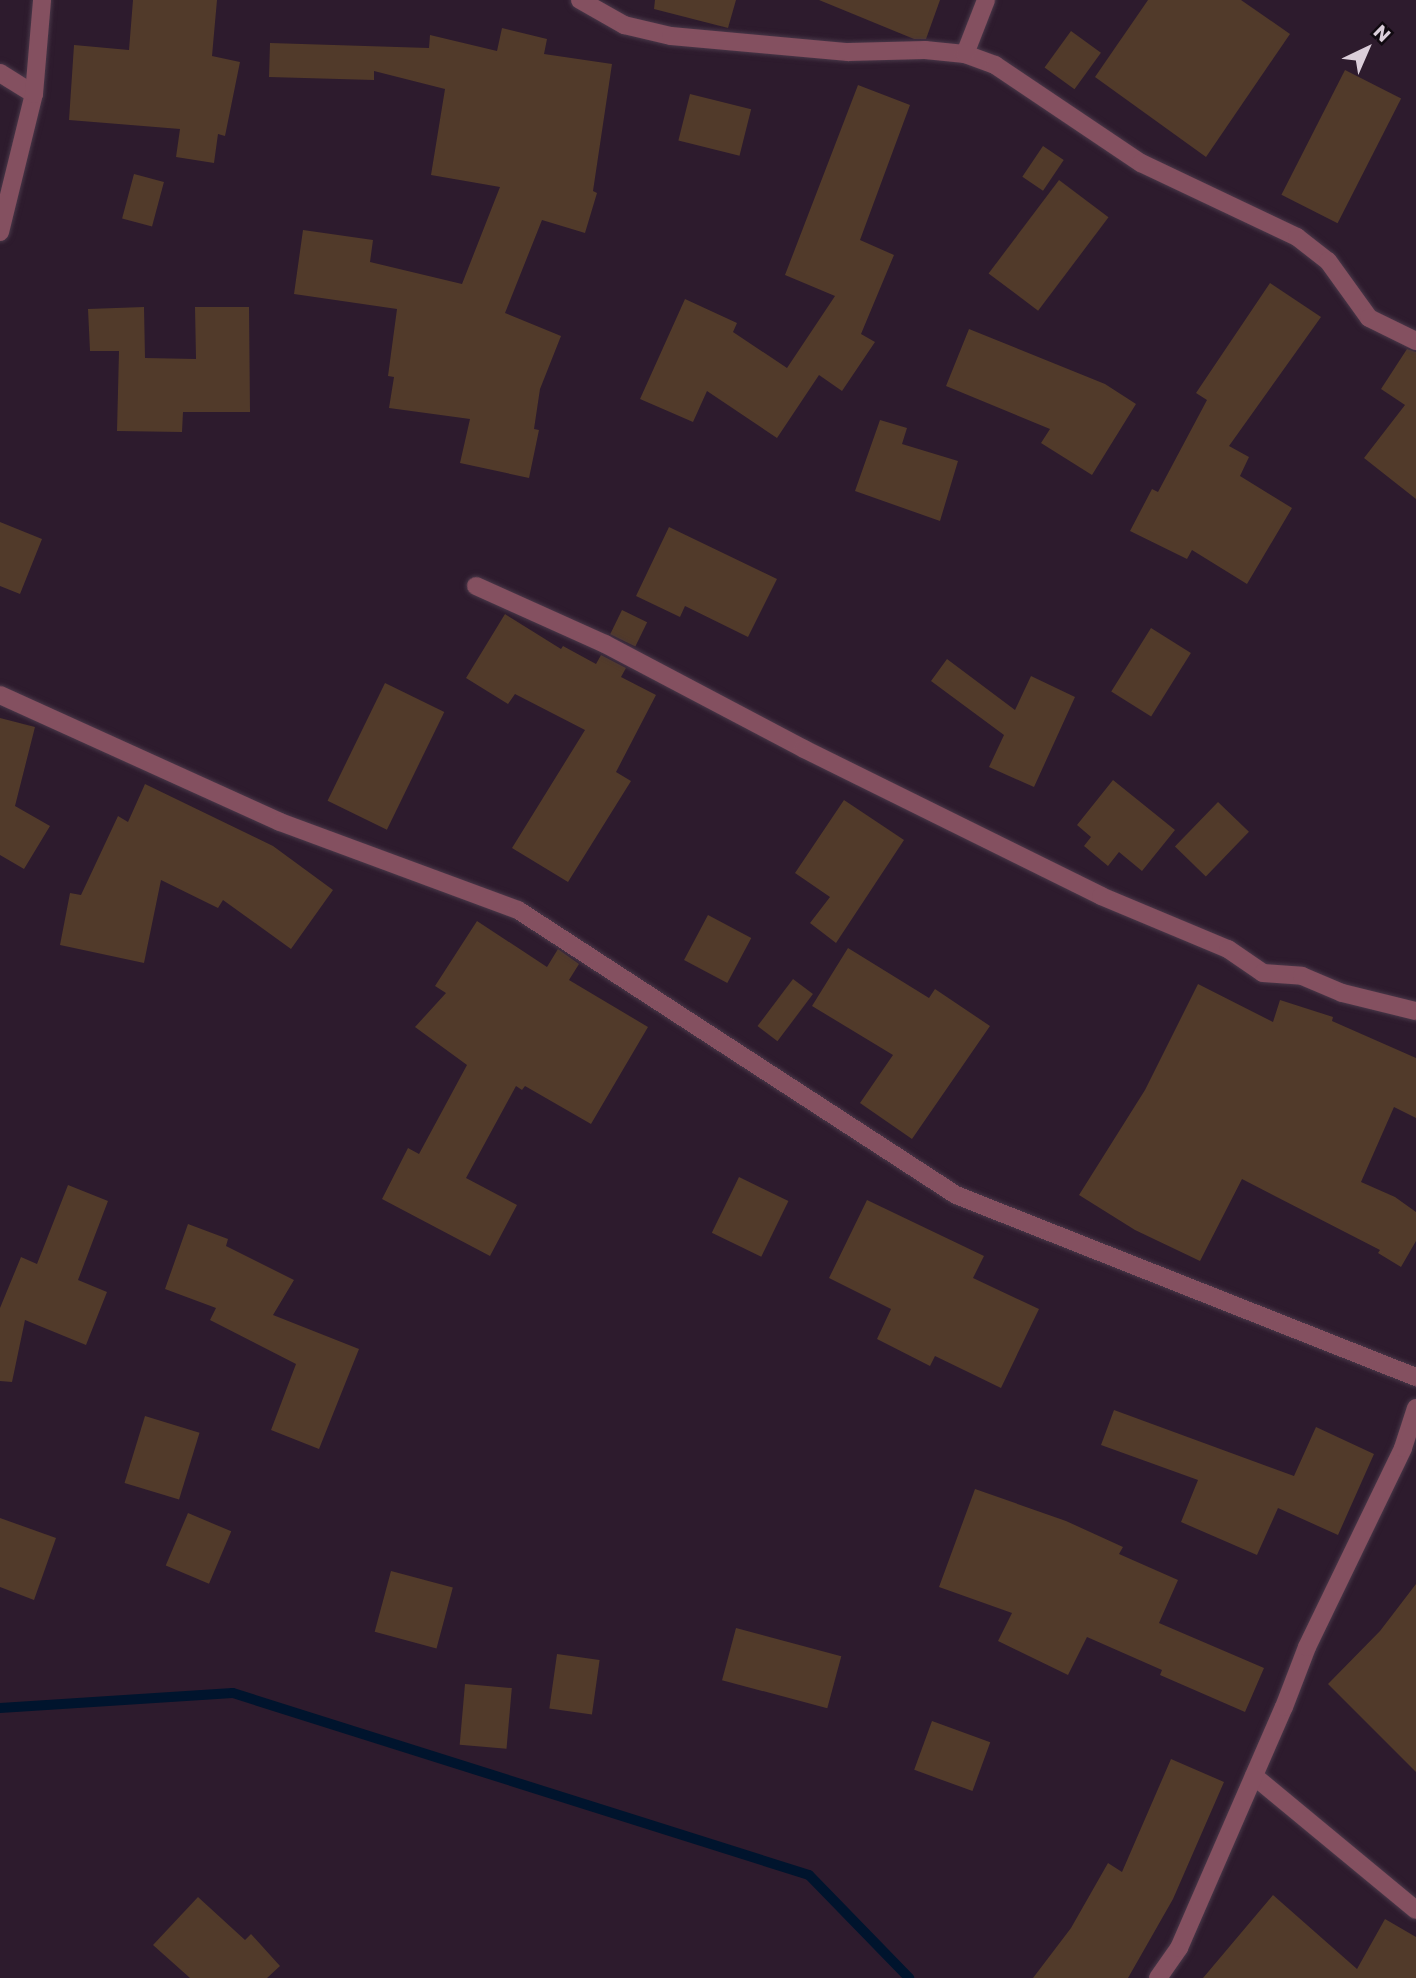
<!DOCTYPE html>
<html>
<head>
<meta charset="utf-8">
<style>
	body { margin:0 }
	#map { position:relative; width:1416px; height:1978px; overflow:hidden; background:#2d1b2d; font-family:Poppins,sans-serif }
	div>[style] { position:absolute }
	.stream>* { height:10px; margin:-5px; padding:0 5px; transform-origin:5px; border-radius:5px; background:#00142d }
	.building>* { inset:0; background:#513a2a; transform-origin:0 0 }
	.roads { filter:drop-shadow(0 0 2px #493849) drop-shadow(0 0 2px #493849) }
	.minor>* { height:18px; margin:-9px; padding:0 9px; transform-origin:9px; border-radius:9px; background:#845060 }
	span { translate:-50% -50%; white-space:nowrap; text-align:center; line-height:1.15; -webkit-text-stroke:5px #100910; paint-order:stroke }
	.north { position:absolute; left:1332px; top:14px; width:70px; height:70px; -webkit-text-stroke:5px #100910; paint-order:stroke; rotate:44deg; font-size:19px; font-weight:700; line-height:28px; text-align:center; color:#dbceda }
	.north::after { content:''; display:block; margin:auto; width:24px; height:32px; background:#dbceda; clip-path:polygon(50% 0,100% 100%,50% 72%,0 100%) }
</style>
</head>
<body>
<div id="map">
	<div class="stream">
		<div style="left:0;top:1708px;width:233px;rotate:-3.7deg"></div>
		<div style="left:233px;top:1693px;width:604px;rotate:17.54deg"></div>
		<div style="left:809px;top:1875px;width:144px;rotate:45.8deg"></div>
	</div>
	<div class="building">
		<div style="clip-path:polygon(133px 0,217px 0,212px 56px,240px 62px,225px 136px,218px 134px,214px 163px,176px 157px,180px 129px,69px 120px,74px 45px,129px 50px)"></div>
		<div style="clip-path:polygon(655px 0,736px 0,728px 28px,654px 9px)"></div>
		<div style="clip-path:polygon(819px 0,940px 0,926px 39px,914px 39px)"></div>
		<div style="clip-path:polygon(1148px 0,1241px 0,1290px 34px,1206px 157px,1095px 77px)"></div>
		<div style="clip-path:polygon(502px 28px,547px 39px,544px 54px,612px 64px,593px 191px,597px 193px,585px 233px,542px 220px,505px 313px,561px 336px,540px 389px,534px 429px,539px 430px,529px 478px,460px 463px,470px 419px,389px 408px,394px 377px,388px 376px,397px 309px,294px 294px,303px 230px,373px 240px,370px 262px,462px 284px,500px 187px,431px 175px,445px 89px,374px 71px,374px 80px,269px 77px,270px 43px,429px 48px,430px 35px,497px 51px)"></div>
		<div style="left:1071px;top:31px;width:37px;height:45px;rotate:36deg"></div>
		<div style="left:1345px;top:70px;width:63px;height:140px;rotate:27deg"></div>
		<div style="clip-path:polygon(858px 85px,910px 105px,860px 240px,894px 255px,861px 334px,875px 342px,842px 391px,819px 375px,777px 438px,707px 391px,693px 422px,640px 399px,685px 299px,737px 323px,733px 332px,787px 368px,835px 296px,785px 275px)"></div>
		<div style="left:690px;top:94px;width:63px;height:48px;rotate:14deg"></div>
		<div style="left:1043px;top:146px;width:25px;height:37px;rotate:34deg"></div>
		<div style="left:134px;top:174px;width:31px;height:46px;rotate:15deg"></div>
		<div style="left:1059px;top:180px;width:62px;height:117px;rotate:37deg"></div>
		<div style="clip-path:polygon(1270px 283px,1321px 317px,1229px 446px,1249px 457px,1240px 476px,1292px 508px,1247px 584px,1192px 550px,1187px 559px,1130px 531px,1152px 489px,1158px 492px,1207px 400px,1196px 393px)"></div>
		<div style="clip-path:polygon(144px 307px,145px 358px,196px 359px,195px 307px,249px 307px,250px 412px,183px 412px,182px 432px,117px 431px,119px 351px,90px 351px,88px 309px)"></div>
		<div style="clip-path:polygon(969px 329px,1105px 384px,1136px 404px,1092px 475px,1041px 443px,1050px 429px,946px 386px)"></div>
		<div style="clip-path:polygon(1407px 349px,1416px 352px,1416px 499px,1364px 458px,1405px 405px,1381px 389px)"></div>
		<div style="clip-path:polygon(880px 420px,907px 428px,902px 444px,958px 461px,940px 521px,855px 491px)"></div>
		<div style="clip-path:polygon(0 522px,42px 539px,20px 594px,0 586px)"></div>
		<div style="clip-path:polygon(669px 527px,777px 579px,748px 637px,685px 606px,680px 617px,636px 596px)"></div>
		<div style="left:622px;top:610px;width:28px;height:27px;rotate:26deg"></div>
		<div style="clip-path:polygon(505px 614px,561px 649px,563px 646px,596px 664px,601px 655px,626px 668px,621px 677px,656px 695px,616px 772px,631px 781px,568px 882px,512px 848px,585px 730px,515px 694px,508px 704px,466px 678px)"></div>
		<div style="left:1151px;top:628px;width:47px;height:75px;rotate:32deg"></div>
		<div style="clip-path:polygon(947px 659px,1015px 710px,1031px 676px,1075px 697px,1034px 787px,989px 767px,1004px 735px,931px 681px)"></div>
		<div style="left:385px;top:683px;width:66px;height:131px;rotate:26deg"></div>
		<div style="clip-path:polygon(0 718px,35px 727px,15px 806px,50px 826px,24px 869px,0 855px)"></div>
		<div style="clip-path:polygon(1113px 780px,1175px 830px,1142px 871px,1119px 852px,1108px 866px,1084px 846px,1091px 837px,1077px 825px)"></div>
		<div style="clip-path:polygon(145px 784px,273px 846px,333px 890px,291px 949px,223px 900px,218px 908px,161px 880px,144px 963px,60px 945px,70px 893px,81px 895px,118px 816px,128px 822px)"></div>
		<div style="clip-path:polygon(844px 800px,904px 840px,836px 943px,810px 923px,830px 897px,795px 873px)"></div>
		<div style="left:1218px;top:802px;width:43px;height:62px;rotate:44deg"></div>
		<div style="left:708px;top:915px;width:49px;height:51px;rotate:28deg"></div>
		<div style="clip-path:polygon(477px 921px,547px 967px,558px 949px,579px 964px,569px 980px,648px 1027px,591px 1124px,525px 1086px,522px 1090px,516px 1086px,466px 1178px,517px 1205px,490px 1256px,382px 1199px,408px 1148px,419px 1154px,467px 1065px,415px 1027px,446px 993px,435px 986px)"></div>
		<div style="clip-path:polygon(848px 948px,929px 998px,935px 989px,990px 1026px,912px 1139px,860px 1103px,893px 1055px,812px 1006px)"></div>
		<div style="left:793px;top:979px;width:25px;height:59px;rotate:37deg"></div>
		<div style="clip-path:polygon(1198px 984px,1273px 1022px,1280px 1000px,1333px 1017px,1332px 1021px,1416px 1058px,1416px 1118px,1394px 1107px,1361px 1182px,1395px 1197px,1416px 1212px,1416px 1241px,1401px 1267px,1378px 1253px,1380px 1250px,1242px 1179px,1200px 1261px,1135px 1230px,1079px 1195px,1145px 1090px)"></div>
		<div style="left:739px;top:1177px;width:55px;height:62px;rotate:26deg"></div>
		<div style="clip-path:polygon(68px 1185px,108px 1201px,78px 1280px,107px 1292px,86px 1345px,25px 1320px,12px 1382px,0 1381px,0 1308px,21px 1257px,37px 1264px)"></div>
		<div style="clip-path:polygon(867px 1200px,984px 1256px,973px 1278px,1039px 1309px,1001px 1388px,935px 1356px,930px 1366px,877px 1339px,891px 1309px,829px 1278px)"></div>
		<div style="clip-path:polygon(188px 1224px,228px 1239px,226px 1246px,294px 1280px,273px 1315px,359px 1349px,319px 1449px,271px 1430px,296px 1364px,210px 1320px,216px 1308px,165px 1289px)"></div>
		<div style="clip-path:polygon(1114px 1410px,1294px 1476px,1316px 1427px,1374px 1454px,1338px 1535px,1278px 1508px,1257px 1555px,1181px 1522px,1198px 1480px,1101px 1445px)"></div>
		<div style="left:145px;top:1416px;width:57px;height:70px;rotate:17deg"></div>
		<div style="clip-path:polygon(975px 1489px,1066px 1521px,1123px 1547px,1119px 1554px,1178px 1580px,1159px 1623px,1264px 1668px,1245px 1712px,1160px 1675px,1162px 1670px,1087px 1637px,1068px 1675px,998px 1641px,1012px 1613px,939px 1587px)"></div>
		<div style="left:188px;top:1513px;width:47px;height:57px;rotate:23deg"></div>
		<div style="clip-path:polygon(0 1518px,56px 1538px,34px 1600px,0 1587px)"></div>
		<div style="left:391px;top:1571px;width:64px;height:63px;rotate:15deg"></div>
		<div style="clip-path:polygon(1416px 1584px,1416px 1772px,1328px 1684px,1380px 1631px)"></div>
		<div style="left:736px;top:1628px;width:109px;height:54px;rotate:15deg"></div>
		<div style="left:557px;top:1654px;width:43px;height:55px;rotate:8deg"></div>
		<div style="left:465px;top:1684px;width:47px;height:61px;rotate:5deg"></div>
		<div style="left:932px;top:1721px;width:62px;height:52px;rotate:20deg"></div>
		<div style="clip-path:polygon(1171px 1759px,1224px 1782px,1173px 1899px,1128px 1978px,1033px 1978px,1071px 1928px,1108px 1863px,1122px 1872px)"></div>
		<div style="clip-path:polygon(1273px 1895px,1357px 1969px,1385px 1919px,1416px 1937px,1416px 1978px,1203px 1978px)"></div>
		<div style="clip-path:polygon(198px 1897px,245px 1940px,251px 1934px,280px 1966px,267px 1978px,190px 1978px,153px 1945px)"></div>
	</div>
	<div class="roads">
		<div class="minor">
			<div style="left:580px;top:0;width:51px;rotate:29.6deg"></div>
			<div style="left:624px;top:25px;width:48px;rotate:13.2deg"></div>
			<div style="left:671px;top:36px;width:178px;rotate:5.2deg"></div>
			<div style="left:848px;top:52px;width:77px;rotate:-1.5deg"></div>
			<div style="left:925px;top:50px;width:40px;rotate:5.7deg"></div>
			<div style="left:965px;top:54px;width:32px;rotate:20deg"></div>
			<div style="left:995px;top:65px;width:176px;rotate:33.9deg"></div>
			<div style="left:1141px;top:163px;width:173px;rotate:25.4deg"></div>
			<div style="left:1297px;top:237px;width:39px;rotate:38deg"></div>
			<div style="left:1328px;top:261px;width:70px;rotate:54.3deg"></div>
			<div style="left:1369px;top:318px;width:52px;rotate:26.1deg"></div>
			<div style="left:965px;top:54px;width:58px;rotate:-68.7deg"></div>
			<div style="left:0;top:73px;width:40px;rotate:32deg"></div>
			<div style="left:0;top:232px;width:142px;rotate:-76.2deg"></div>
			<div style="left:34px;top:94px;width:94px;rotate:-85.1deg"></div>
			<div style="left:476px;top:586px;width:141px;rotate:24.2deg"></div>
			<div style="left:605px;top:644px;width:225px;rotate:27.8deg"></div>
			<div style="left:804px;top:749px;width:331px;rotate:26.3deg"></div>
			<div style="left:1101px;top:896px;width:138px;rotate:22.7deg"></div>
			<div style="left:1228px;top:949px;width:42px;rotate:34.4deg"></div>
			<div style="left:1263px;top:973px;width:39px;rotate:4deg"></div>
			<div style="left:1302px;top:976px;width:43px;rotate:23deg"></div>
			<div style="left:1342px;top:993px;width:76px;rotate:13.7deg"></div>
			<div style="left:0;top:695px;width:307px;rotate:24.4deg"></div>
			<div style="left:280px;top:822px;width:254px;rotate:20.3deg"></div>
			<div style="left:518px;top:910px;width:523px;rotate:33.05deg"></div>
			<div style="left:956px;top:1195px;width:495px;rotate:21.6deg"></div>
			<div style="left:1254px;top:1776px;width:210px;rotate:39.6deg"></div>
			<div style="left:1158px;top:1978px;width:37px;rotate:-55deg"></div>
			<div style="left:1179px;top:1948px;width:263px;rotate:-66.5deg"></div>
			<div style="left:1284px;top:1707px;width:64px;rotate:-69deg"></div>
			<div style="left:1307px;top:1647px;width:221px;rotate:-64.2deg"></div>
			<div style="left:1403px;top:1448px;width:42px;rotate:-72deg"></div>
		</div>
	</div>
	<div class="north">N</div>
</div>
</body>
</html>
